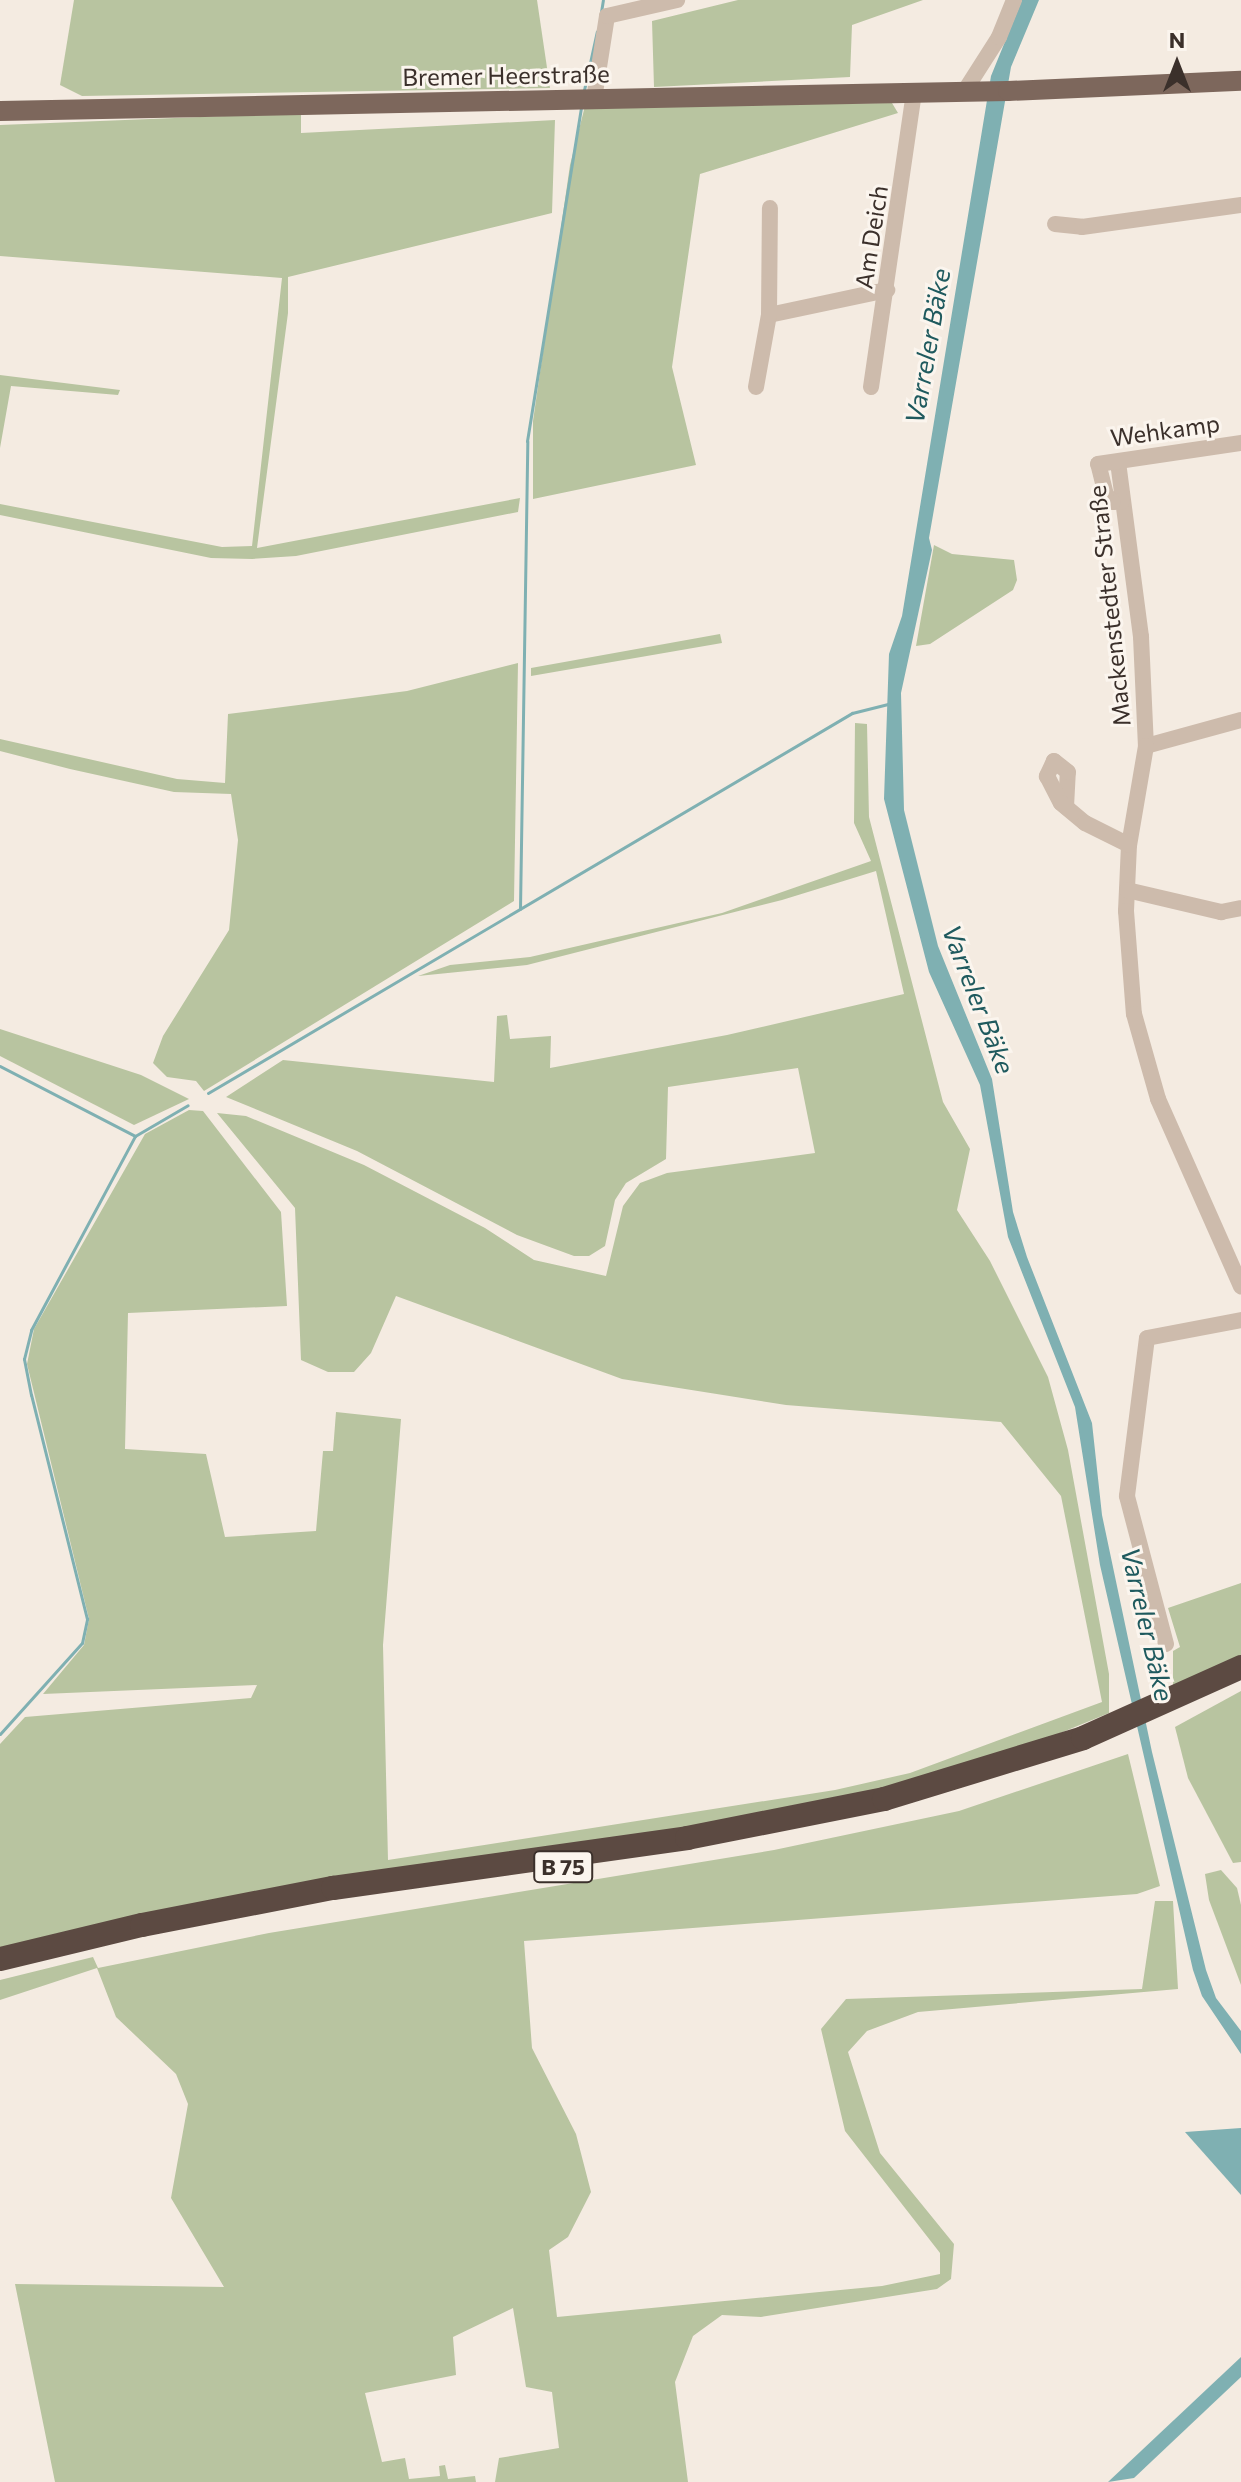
<!DOCTYPE html>
<html>
<head>
<meta charset="utf-8">
<style>
	body { margin:0 }
	#map { position:relative; width:1241px; height:2482px; overflow:hidden; background:#f4ebe1; font-family:Commissioner,sans-serif }
	div>[style] { position:absolute }
	.green>* { inset:0; background:#b8c4a0 }
	.water>* { inset:0; background:#7fb0b2 }
	.stream>* { height:3px; margin:-1.5px; padding:0 1.5px; transform-origin:1.5px; border-radius:1.5px; background:#7fb0b2 }
	.minor>* { height:16px; margin:-8px; padding:0 8px; transform-origin:8px; border-radius:8px; background:#cdbbac }
	.major>* { height:20px; margin:-10px; padding:0 10px; transform-origin:10px; border-radius:10px; background:#7d675c }
	.highway>* { height:24px; margin:-12px; padding:0 12px; transform-origin:12px; border-radius:12px; background:#5c4a42 }
	span { translate:-50% -50%; white-space:nowrap; text-align:center; line-height:1.15; -webkit-text-stroke:6px #fbf5ee; paint-order:stroke }
	.shield-label span { padding:2px 6px; background:#fbf5ee; border:2px solid; border-radius:6px; -webkit-text-stroke-width:0 }
	.shield-label { font-size:22px; color:#3b302b; font-weight:700 }
	.street-label { font-size:24px; color:#3b302b }
	.water-label { font-size:26px; color:#1f5a5e; font-style:italic }
	.north { position:absolute; left:1137px; top:24px; width:80px; height:80px; -webkit-text-stroke:6px #fbf5ee; paint-order:stroke; rotate:0deg; font-size:22px; font-weight:700; line-height:32px; text-align:center; color:#3b302b }
	.north::after { content:''; display:block; margin:auto; width:28px; height:36px; background:#3b302b; clip-path:polygon(50% 0,100% 100%,50% 72%,0 100%) }
</style>
</head>
<body>
<div id="map">
	<div class="green">
		<div style="clip-path:polygon(74px 0,537px 0,550px 88px,82px 96px,60px 85px)"></div>
		<div style="clip-path:polygon(738px 0,923px 0,852px 25px,850px 77px,654px 87px,652px 21px)"></div>
		<div style="clip-path:polygon(892px 103px,898px 113px,700px 174px,672px 367px,696px 465px,533px 499px,533px 421px,570px 165px,585px 106px)"></div>
		<div style="clip-path:polygon(301px 113px,301px 133px,555px 120px,552px 213px,288px 277px,288px 313px,257px 548px,520px 498px,518px 512px,296px 556px,252px 559px,211px 558px,0 515px,0 504px,222px 547px,252px 546px,282px 278px,0 256px,0 125px)"></div>
		<div style="clip-path:polygon(0 375px,120px 390px,118px 395px,11px 386px,0 448px)"></div>
		<div style="clip-path:polygon(934px 545px,952px 554px,1014px 560px,1017px 580px,1013px 590px,930px 644px,916px 646px)"></div>
		<div style="clip-path:polygon(720px 634px,722px 643px,531px 676px,531px 668px)"></div>
		<div style="clip-path:polygon(518px 663px,514px 901px,204px 1091px,196px 1081px,167px 1077px,153px 1063px,163px 1036px,229px 930px,238px 840px,231px 794px,174px 792px,70px 769px,0 751px,0 739px,177px 779px,225px 783px,228px 714px,407px 691px)"></div>
		<div style="clip-path:polygon(855px 723px,867px 724px,869px 817px,943px 1102px,970px 1149px,957px 1210px,990px 1261px,1048px 1377px,1068px 1450px,1109px 1674px,1109px 1713px,1002px 1757px,852px 1798px,0 1948px,0 1744px,25px 1717px,251px 1698px,257px 1685px,43px 1694px,84px 1645px,89px 1619px,27px 1364px,34px 1329px,145px 1134px,189px 1110px,203px 1111px,281px 1212px,287px 1306px,128px 1313px,125px 1449px,206px 1454px,225px 1537px,316px 1531px,323px 1451px,333px 1451px,336px 1412px,401px 1419px,383px 1645px,388px 1860px,835px 1790px,910px 1773px,1102px 1702px,1061px 1496px,1001px 1422px,786px 1405px,622px 1379px,396px 1296px,371px 1353px,354px 1372px,328px 1372px,301px 1360px,295px 1208px,217px 1113px,246px 1116px,364px 1165px,485px 1228px,534px 1260px,606px 1276px,623px 1206px,640px 1183px,667px 1173px,815px 1153px,798px 1068px,668px 1087px,666px 1159px,626px 1183px,615px 1200px,605px 1246px,589px 1256px,574px 1256px,517px 1235px,357px 1151px,226px 1097px,283px 1060px,494px 1082px,497px 1016px,507px 1015px,510px 1039px,551px 1036px,550px 1068px,727px 1035px,904px 994px,876px 871px,782px 900px,527px 965px,418px 976px,450px 965px,530px 957px,722px 913px,871px 861px,854px 823px)"></div>
		<div style="clip-path:polygon(0 1029px,141px 1075px,189px 1099px,134px 1125px,0 1056px)"></div>
		<div style="clip-path:polygon(1241px 1583px,1241px 1658px,1173px 1690px,1173px 1651px,1180px 1647px,1168px 1608px)"></div>
		<div style="clip-path:polygon(1241px 1691px,1241px 1862px,1233px 1863px,1188px 1778px,1175px 1727px)"></div>
		<div style="clip-path:polygon(1128px 1754px,1160px 1886px,1137px 1894px,524px 1941px,532px 2048px,576px 2134px,591px 2192px,568px 2237px,549px 2250px,557px 2317px,882px 2286px,940px 2274px,940px 2253px,845px 2131px,821px 2029px,846px 1999px,1142px 1989px,1155px 1901px,1173px 1901px,1178px 1989px,918px 2012px,867px 2031px,848px 2052px,880px 2153px,954px 2244px,951px 2279px,937px 2289px,761px 2317px,722px 2315px,693px 2336px,675px 2382px,688px 2482px,495px 2482px,499px 2458px,559px 2448px,552px 2392px,526px 2387px,513px 2308px,453px 2337px,456px 2375px,365px 2393px,382px 2462px,405px 2458px,409px 2479px,440px 2476px,439px 2466px,445px 2465px,448px 2479px,475px 2476px,476px 2482px,55px 2482px,15px 2284px,224px 2287px,171px 2198px,188px 2104px,176px 2074px,116px 2017px,97px 1968px,0 2000px,0 1980px,93px 1957px,98px 1968px,269px 1933px,774px 1850px,959px 1811px)"></div>
		<div style="clip-path:polygon(1221px 1870px,1237px 1888px,1241px 1905px,1241px 1985px,1209px 1900px,1205px 1874px)"></div>
	</div>
	<div class="water">
		<div style="clip-path:polygon(1022px 0,1039px 0,1011px 67px,929px 538px,932px 550px,901px 693px,904px 810px,938px 946px,992px 1079px,1013px 1212px,1027px 1257px,1092px 1423px,1102px 1515px,1152px 1752px,1206px 1970px,1216px 1998px,1241px 2031px,1241px 2054px,1202px 1996px,1193px 1970px,1100px 1565px,1075px 1407px,1008px 1237px,980px 1085px,929px 972px,884px 799px,889px 654px,902px 616px,991px 76px)"></div>
		<div style="clip-path:polygon(1241px 2128px,1241px 2195px,1185px 2132px)"></div>
		<div style="clip-path:polygon(1241px 2357px,1241px 2377px,1134px 2478px,1108px 2482px)"></div>
	</div>
	<div class="stream">
		<div style="left:601px;top:12px;width:12px;rotate:-81deg"></div>
		<div style="left:584px;top:90px;width:60px;rotate:-77.6deg"></div>
		<div style="left:520px;top:909px;width:468px;rotate:-89.1deg"></div>
		<div style="left:527px;top:441px;width:339px;rotate:-80.8deg"></div>
		<div style="left:0;top:1066px;width:152px;rotate:27.4deg"></div>
		<div style="left:208px;top:1093px;width:748px;rotate:-30.54deg"></div>
		<div style="left:852px;top:713px;width:37px;rotate:-14deg"></div>
		<div style="left:0;top:1734px;width:122px;rotate:-48deg"></div>
		<div style="left:82px;top:1643px;width:25px;rotate:-78deg"></div>
		<div style="left:87px;top:1619px;width:231px;rotate:-104deg"></div>
		<div style="left:31px;top:1395px;width:37px;rotate:-101deg"></div>
		<div style="left:24px;top:1359px;width:30px;rotate:-76deg"></div>
		<div style="left:31px;top:1330px;width:220px;rotate:-61.8deg"></div>
		<div style="left:135px;top:1136px;width:61px;rotate:-30.3deg"></div>
	</div>
	<div class="minor">
		<div style="left:964px;top:92px;width:65px;rotate:-57.5deg"></div>
		<div style="left:999px;top:37px;width:40px;rotate:-68deg"></div>
		<div style="left:594px;top:99px;width:84px;rotate:-81.1deg"></div>
		<div style="left:607px;top:16px;width:72px;rotate:-12.9deg"></div>
		<div style="left:1055px;top:224px;width:27px;rotate:6deg"></div>
		<div style="left:1082px;top:227px;width:161px;rotate:-7.9deg"></div>
		<div style="left:769px;top:315px;width:121px;rotate:-12deg"></div>
		<div style="left:756px;top:387px;width:73px;rotate:-79.8deg"></div>
		<div style="left:769px;top:315px;width:107px;rotate:-89.5deg"></div>
		<div style="left:871px;top:387px;width:297px;rotate:-81.7deg"></div>
		<div style="left:1118px;top:462px;width:177px;rotate:82.5deg"></div>
		<div style="left:1141px;top:637px;width:109px;rotate:87.4deg"></div>
		<div style="left:1122px;top:501px;width:9px;rotate:174deg"></div>
		<div style="left:1113px;top:502px;width:10px;rotate:-135deg"></div>
		<div style="left:1106px;top:495px;width:32px;rotate:-104deg"></div>
		<div style="left:1098px;top:464px;width:145px;rotate:-8.4deg"></div>
		<div style="left:1241px;top:720px;width:98px;rotate:164.7deg"></div>
		<div style="left:1146px;top:746px;width:100px;rotate:99.7deg"></div>
		<div style="left:1129px;top:845px;width:66px;rotate:92.6deg"></div>
		<div style="left:1126px;top:911px;width:103px;rotate:85.6deg"></div>
		<div style="left:1134px;top:1014px;width:88px;rotate:74.2deg"></div>
		<div style="left:1158px;top:1099px;width:205px;rotate:66.1deg"></div>
		<div style="left:1066px;top:807px;width:35px;rotate:-87deg"></div>
		<div style="left:1068px;top:772px;width:18px;rotate:-142deg"></div>
		<div style="left:1054px;top:761px;width:17px;rotate:115deg"></div>
		<div style="left:1047px;top:776px;width:30px;rotate:63deg"></div>
		<div style="left:1061px;top:803px;width:31px;rotate:40deg"></div>
		<div style="left:1085px;top:823px;width:49px;rotate:26.6deg"></div>
		<div style="left:1127px;top:890px;width:97px;rotate:13.2deg"></div>
		<div style="left:1221px;top:912px;width:20px;rotate:-11deg"></div>
		<div style="left:1166px;top:1644px;width:153px;rotate:-104.8deg"></div>
		<div style="left:1127px;top:1496px;width:159px;rotate:-82.8deg"></div>
		<div style="left:1147px;top:1338px;width:96px;rotate:-10.8deg"></div>
	</div>
	<div class="major">
		<div style="left:0;top:111px;width:1008px;rotate:-1.14deg"></div>
		<div style="left:1008px;top:91px;width:233px;rotate:-2.5deg"></div>
	</div>
	<div class="highway">
		<div style="left:0;top:1959px;width:146px;rotate:-13.5deg"></div>
		<div style="left:142px;top:1925px;width:195px;rotate:-11deg"></div>
		<div style="left:333px;top:1888px;width:358px;rotate:-8deg"></div>
		<div style="left:687px;top:1838px;width:201px;rotate:-11.2deg"></div>
		<div style="left:884px;top:1799px;width:208px;rotate:-17deg"></div>
		<div style="left:1083px;top:1738px;width:173px;rotate:-24.2deg"></div>
	</div>
	<div class="shield-label">
		<span style="left:563px;top:1867px">B 75</span>
	</div>
	<div class="street-label">
		<span style="left:506px;top:75px;rotate:-1deg">Bremer Heerstraße</span>
		<span style="left:871px;top:237px;rotate:-81deg">Am Deich</span>
		<span style="left:1165px;top:430px;rotate:-8deg">Wehkamp</span>
		<span style="left:1109px;top:606px;rotate:-96deg">Mackenstedter Straße</span>
	</div>
	<div class="water-label">
		<span style="left:927px;top:346px;rotate:-80deg">Varreler Bäke</span>
		<span style="left:979px;top:999px;rotate:69deg">Varreler Bäke</span>
		<span style="left:1148px;top:1624px;rotate:77deg">Varreler Bäke</span>
	</div>
	<div class="north">N</div>
</div>
</body>
</html>
